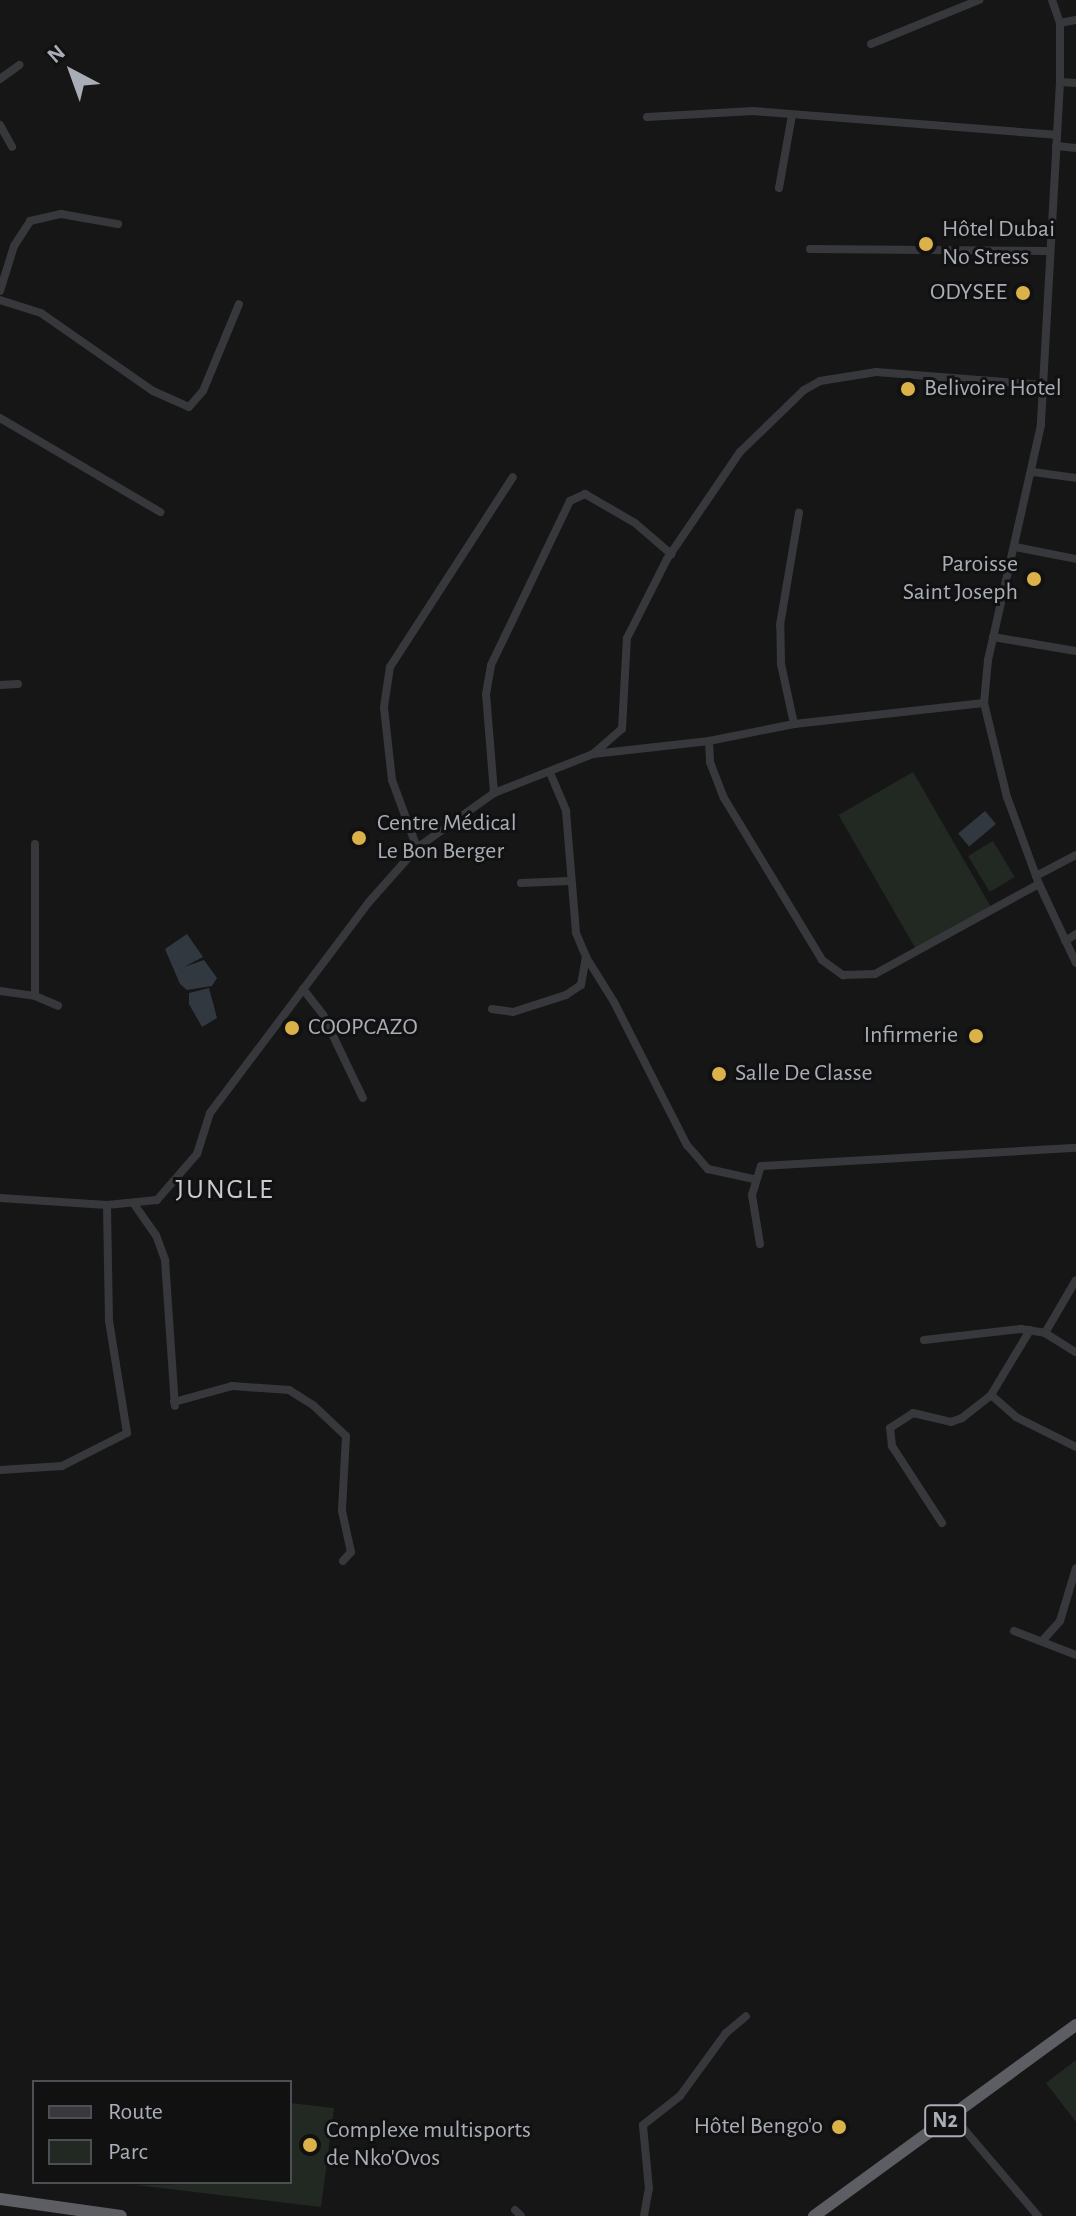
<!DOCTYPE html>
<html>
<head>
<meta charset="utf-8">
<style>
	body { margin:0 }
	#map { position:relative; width:1076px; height:2216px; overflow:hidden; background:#161617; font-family:"Alegreya Sans",sans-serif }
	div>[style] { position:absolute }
	.green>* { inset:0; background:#222923; transform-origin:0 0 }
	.water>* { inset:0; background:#31383f; transform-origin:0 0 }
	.minor>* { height:8px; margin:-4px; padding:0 4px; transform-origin:4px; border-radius:4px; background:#37383c }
	.trunk>* { height:12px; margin:-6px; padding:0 6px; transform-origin:6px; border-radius:6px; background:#5c5e63 }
	.dots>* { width:22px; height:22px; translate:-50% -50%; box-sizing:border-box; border:4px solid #111112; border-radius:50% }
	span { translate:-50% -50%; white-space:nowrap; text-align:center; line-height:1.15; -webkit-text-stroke:6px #111112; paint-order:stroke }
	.shield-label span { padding:2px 6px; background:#111112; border:2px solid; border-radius:6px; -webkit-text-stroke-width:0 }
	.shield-label { font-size:22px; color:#a9adb6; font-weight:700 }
	.poi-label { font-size:24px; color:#a9adb6 }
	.left { translate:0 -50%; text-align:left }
	.right { translate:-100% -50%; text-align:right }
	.quarter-label { font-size:28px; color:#caccd2; letter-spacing:2px }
	.legend { position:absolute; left:32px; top:2080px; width:260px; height:104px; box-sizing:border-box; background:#111112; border:2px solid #4e4f54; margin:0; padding:10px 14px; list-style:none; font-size:24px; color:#a9adb6 }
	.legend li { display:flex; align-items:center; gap:16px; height:40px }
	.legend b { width:40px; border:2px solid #4e4f54 }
	.north { position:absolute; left:32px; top:32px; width:80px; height:80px; -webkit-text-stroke:6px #111112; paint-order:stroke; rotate:319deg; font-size:22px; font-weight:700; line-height:32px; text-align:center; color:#a9adb6 }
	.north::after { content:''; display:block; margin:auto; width:28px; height:36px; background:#a9adb6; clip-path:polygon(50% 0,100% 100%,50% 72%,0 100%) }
</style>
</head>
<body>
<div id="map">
	<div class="green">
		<div style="left:913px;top:772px;width:155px;height:86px;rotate:60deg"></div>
		<div style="left:993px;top:841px;width:42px;height:29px;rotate:59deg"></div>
		<div style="clip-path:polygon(1076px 2060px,1076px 2122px,1046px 2083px)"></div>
		<div style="clip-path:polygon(290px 2103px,334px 2108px,321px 2207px,136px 2185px,290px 2182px)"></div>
	</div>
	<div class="water">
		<div style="left:985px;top:811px;width:17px;height:35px;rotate:50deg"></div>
		<div style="clip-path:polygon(187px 934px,203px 957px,184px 967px,204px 960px,217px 978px,212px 986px,187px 990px,180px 984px,165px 949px)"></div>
		<div style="clip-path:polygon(209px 988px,217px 1018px,202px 1027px,189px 1004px,189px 993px)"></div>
	</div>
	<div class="minor">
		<div style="left:1052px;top:0;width:24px;rotate:71deg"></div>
		<div style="left:1060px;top:23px;width:59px;rotate:90deg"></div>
		<div style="left:1060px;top:82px;width:344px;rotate:93.2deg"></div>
		<div style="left:1041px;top:425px;width:241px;rotate:102.7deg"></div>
		<div style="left:988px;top:660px;width:43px;rotate:95.3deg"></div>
		<div style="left:984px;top:703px;width:97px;rotate:76.3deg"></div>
		<div style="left:1007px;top:797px;width:93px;rotate:69.8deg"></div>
		<div style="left:1039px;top:884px;width:87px;rotate:64.9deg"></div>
		<div style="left:1060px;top:23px;width:16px;rotate:-11deg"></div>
		<div style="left:871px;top:44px;width:117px;rotate:-22.2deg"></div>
		<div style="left:0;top:79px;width:24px;rotate:-36deg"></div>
		<div style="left:1060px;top:82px;width:16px;rotate:4deg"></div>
		<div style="left:647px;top:117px;width:106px;rotate:-3.2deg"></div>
		<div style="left:753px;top:111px;width:304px;rotate:4.5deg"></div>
		<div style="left:0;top:125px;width:25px;rotate:61deg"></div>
		<div style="left:1056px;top:146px;width:20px;rotate:6deg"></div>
		<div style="left:779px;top:188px;width:74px;rotate:-79.9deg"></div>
		<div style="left:810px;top:249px;width:239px;rotate:0.5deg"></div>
		<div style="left:0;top:291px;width:47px;rotate:-72.7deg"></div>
		<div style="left:14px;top:246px;width:30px;rotate:-57deg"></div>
		<div style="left:30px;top:221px;width:32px;rotate:-13deg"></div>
		<div style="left:61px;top:214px;width:58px;rotate:10deg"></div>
		<div style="left:0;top:300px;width:43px;rotate:17.6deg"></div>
		<div style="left:41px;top:313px;width:136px;rotate:34.9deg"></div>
		<div style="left:153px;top:391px;width:39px;rotate:24deg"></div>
		<div style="left:189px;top:407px;width:21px;rotate:-49deg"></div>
		<div style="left:203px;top:391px;width:94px;rotate:-67.5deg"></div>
		<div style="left:0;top:418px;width:186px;rotate:30.4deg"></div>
		<div style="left:1033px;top:472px;width:43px;rotate:7.9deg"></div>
		<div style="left:1015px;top:547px;width:62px;rotate:11.1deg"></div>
		<div style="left:993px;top:637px;width:84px;rotate:9.6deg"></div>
		<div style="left:0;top:685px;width:18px;rotate:-3deg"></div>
		<div style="left:794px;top:724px;width:61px;rotate:-102.2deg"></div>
		<div style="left:781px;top:664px;width:39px;rotate:-91deg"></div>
		<div style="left:780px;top:625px;width:114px;rotate:-80.4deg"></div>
		<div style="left:709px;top:741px;width:21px;rotate:87deg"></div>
		<div style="left:710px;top:762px;width:39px;rotate:69deg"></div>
		<div style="left:724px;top:798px;width:189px;rotate:58.8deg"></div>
		<div style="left:822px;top:960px;width:26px;rotate:36deg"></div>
		<div style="left:843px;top:975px;width:32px;rotate:-2deg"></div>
		<div style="left:875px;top:974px;width:187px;rotate:-28.8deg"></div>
		<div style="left:593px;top:754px;width:38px;rotate:-41deg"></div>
		<div style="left:622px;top:729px;width:91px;rotate:-86.9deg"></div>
		<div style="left:627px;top:638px;width:89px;rotate:-63.1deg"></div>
		<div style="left:667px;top:559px;width:130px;rotate:-55.7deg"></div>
		<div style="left:740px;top:452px;width:89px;rotate:-44.1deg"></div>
		<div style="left:804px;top:390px;width:18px;rotate:-29deg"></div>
		<div style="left:820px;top:381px;width:57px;rotate:-9.1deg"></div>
		<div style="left:876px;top:372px;width:169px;rotate:4.4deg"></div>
		<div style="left:551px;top:775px;width:39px;rotate:67deg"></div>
		<div style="left:566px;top:811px;width:122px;rotate:85.3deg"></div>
		<div style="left:576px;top:933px;width:26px;rotate:67deg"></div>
		<div style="left:586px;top:957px;width:53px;rotate:58.1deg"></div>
		<div style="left:614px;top:1002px;width:161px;rotate:63deg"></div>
		<div style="left:687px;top:1145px;width:32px;rotate:49deg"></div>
		<div style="left:708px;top:1169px;width:46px;rotate:12.5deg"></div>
		<div style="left:494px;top:793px;width:99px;rotate:-94.6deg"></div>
		<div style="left:486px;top:694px;width:29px;rotate:-80deg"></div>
		<div style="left:491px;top:665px;width:182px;rotate:-64.3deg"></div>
		<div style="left:570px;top:501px;width:17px;rotate:-25deg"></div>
		<div style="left:585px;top:494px;width:58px;rotate:30.1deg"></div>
		<div style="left:635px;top:523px;width:48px;rotate:40.7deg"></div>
		<div style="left:35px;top:844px;width:152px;rotate:90deg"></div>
		<div style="left:417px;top:848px;width:72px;rotate:-110.2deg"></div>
		<div style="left:392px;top:780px;width:73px;rotate:-96.3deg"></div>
		<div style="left:384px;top:707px;width:40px;rotate:-81.5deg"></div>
		<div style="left:390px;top:667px;width:226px;rotate:-57.1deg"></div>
		<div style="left:1036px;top:876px;width:45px;rotate:-27.7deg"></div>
		<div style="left:521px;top:883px;width:49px;rotate:-2.3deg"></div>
		<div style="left:1065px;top:941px;width:13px;rotate:-32deg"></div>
		<div style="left:303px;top:989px;width:33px;rotate:52deg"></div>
		<div style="left:323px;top:1015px;width:92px;rotate:64.3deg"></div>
		<div style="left:0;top:991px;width:35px;rotate:8deg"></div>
		<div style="left:35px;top:996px;width:25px;rotate:23deg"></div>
		<div style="left:492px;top:1009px;width:21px;rotate:8deg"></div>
		<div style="left:513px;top:1012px;width:56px;rotate:-17.8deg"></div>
		<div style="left:566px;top:995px;width:18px;rotate:-34deg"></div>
		<div style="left:581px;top:985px;width:28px;rotate:-80deg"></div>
		<div style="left:0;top:1198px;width:107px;rotate:3.7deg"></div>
		<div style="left:107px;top:1205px;width:50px;rotate:-5.7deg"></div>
		<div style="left:157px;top:1200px;width:61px;rotate:-49deg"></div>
		<div style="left:197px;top:1154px;width:43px;rotate:-72.4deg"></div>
		<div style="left:210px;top:1113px;width:264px;rotate:-53deg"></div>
		<div style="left:369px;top:902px;width:72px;rotate:-48.4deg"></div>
		<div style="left:417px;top:848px;width:95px;rotate:-35.5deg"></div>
		<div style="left:494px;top:793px;width:106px;rotate:-21.5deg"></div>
		<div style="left:593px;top:754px;width:117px;rotate:-6.4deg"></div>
		<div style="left:709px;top:741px;width:87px;rotate:-11.3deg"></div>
		<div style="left:794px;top:724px;width:191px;rotate:-6.3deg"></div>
		<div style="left:134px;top:1204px;width:38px;rotate:55deg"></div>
		<div style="left:156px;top:1235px;width:27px;rotate:70deg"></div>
		<div style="left:165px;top:1260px;width:146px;rotate:86.1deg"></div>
		<div style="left:760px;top:1244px;width:50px;rotate:-99.3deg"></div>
		<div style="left:752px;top:1195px;width:30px;rotate:-73deg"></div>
		<div style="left:761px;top:1166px;width:316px;rotate:-3.3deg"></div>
		<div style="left:1045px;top:1333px;width:61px;rotate:-59.7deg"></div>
		<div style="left:924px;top:1340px;width:98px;rotate:-6.5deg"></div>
		<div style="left:1021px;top:1329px;width:24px;rotate:9deg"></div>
		<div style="left:1045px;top:1333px;width:36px;rotate:32deg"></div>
		<div style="left:991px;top:1395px;width:33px;rotate:41deg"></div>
		<div style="left:1016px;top:1417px;width:67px;rotate:26.6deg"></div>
		<div style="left:174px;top:1402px;width:60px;rotate:-15.4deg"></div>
		<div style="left:232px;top:1386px;width:57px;rotate:4deg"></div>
		<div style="left:289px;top:1390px;width:28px;rotate:32deg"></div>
		<div style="left:313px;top:1405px;width:45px;rotate:43.2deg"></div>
		<div style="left:346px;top:1436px;width:75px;rotate:93.1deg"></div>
		<div style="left:342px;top:1511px;width:42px;rotate:77.6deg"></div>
		<div style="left:351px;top:1552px;width:12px;rotate:132deg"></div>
		<div style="left:0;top:1470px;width:62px;rotate:-3.7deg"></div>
		<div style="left:62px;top:1466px;width:73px;rotate:-26.9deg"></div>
		<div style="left:127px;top:1433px;width:113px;rotate:-99.1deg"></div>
		<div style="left:109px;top:1321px;width:116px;rotate:-91deg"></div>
		<div style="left:942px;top:1523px;width:92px;rotate:-123deg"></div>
		<div style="left:892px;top:1446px;width:18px;rotate:-96deg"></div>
		<div style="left:890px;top:1428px;width:27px;rotate:-33deg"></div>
		<div style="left:913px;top:1413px;width:39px;rotate:13deg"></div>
		<div style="left:951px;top:1422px;width:12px;rotate:-20deg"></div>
		<div style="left:962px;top:1418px;width:37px;rotate:-38deg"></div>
		<div style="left:991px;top:1395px;width:76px;rotate:-59deg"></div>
		<div style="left:1014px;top:1631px;width:66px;rotate:21.2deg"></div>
		<div style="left:1043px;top:1640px;width:25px;rotate:-48deg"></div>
		<div style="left:1060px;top:1621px;width:55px;rotate:-73.2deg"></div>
		<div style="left:952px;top:2115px;width:133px;rotate:49.6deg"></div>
		<div style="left:515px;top:2210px;width:8px;rotate:45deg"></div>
		<div style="left:644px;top:2216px;width:27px;rotate:-80deg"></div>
		<div style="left:649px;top:2189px;width:64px;rotate:-95.4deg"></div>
		<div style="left:643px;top:2125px;width:47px;rotate:-38.1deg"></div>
		<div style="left:680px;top:2096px;width:78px;rotate:-53.9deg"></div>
		<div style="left:726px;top:2033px;width:26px;rotate:-40deg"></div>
	</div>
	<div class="trunk">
		<div style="left:0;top:2199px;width:122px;rotate:8deg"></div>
		<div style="left:814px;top:2216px;width:324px;rotate:-36.1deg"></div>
	</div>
	<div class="dots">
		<div style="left:926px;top:244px;background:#dbb14a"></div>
		<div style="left:1023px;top:293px;background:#dbb14a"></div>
		<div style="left:908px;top:389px;background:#dbb14a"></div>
		<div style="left:1034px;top:579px;background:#dbb14a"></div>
		<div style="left:359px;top:838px;background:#dbb14a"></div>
		<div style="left:292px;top:1028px;background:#dbb14a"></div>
		<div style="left:976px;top:1036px;background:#dbb14a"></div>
		<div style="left:719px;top:1074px;background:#dbb14a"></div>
		<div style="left:839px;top:2127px;background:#dbb14a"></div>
		<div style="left:310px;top:2145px;background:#dbb14a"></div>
	</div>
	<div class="shield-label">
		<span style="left:945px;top:2121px">N2</span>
	</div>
	<div class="poi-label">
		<span class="left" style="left:942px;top:244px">Hôtel Dubai<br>No Stress</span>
		<span class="right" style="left:1007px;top:293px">ODYSEE</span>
		<span class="left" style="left:924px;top:389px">Belivoire Hotel</span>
		<span class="right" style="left:1018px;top:579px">Paroisse<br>Saint Joseph</span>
		<span class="left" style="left:377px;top:838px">Centre Médical<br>Le Bon Berger</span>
		<span class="left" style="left:308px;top:1028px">COOPCAZO</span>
		<span class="right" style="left:958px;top:1036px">Infirmerie</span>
		<span class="left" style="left:735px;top:1074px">Salle De Classe</span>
		<span class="right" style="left:823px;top:2127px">Hôtel Bengo'o</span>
		<span class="left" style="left:326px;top:2145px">Complexe multisports<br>de Nko'Ovos</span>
	</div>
	<div class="quarter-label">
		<span style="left:225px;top:1190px">JUNGLE</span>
	</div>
	<ul class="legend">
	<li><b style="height:10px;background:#37383c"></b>Route</li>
	<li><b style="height:22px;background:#222923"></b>Parc</li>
	</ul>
	<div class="north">N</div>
</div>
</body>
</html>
